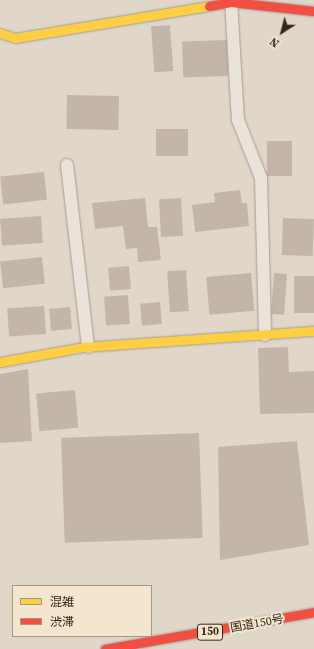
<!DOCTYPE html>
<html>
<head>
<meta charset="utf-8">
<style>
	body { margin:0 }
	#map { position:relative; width:314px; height:649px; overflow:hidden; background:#e1d7c9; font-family:"Source Serif 4","Noto Sans JP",serif }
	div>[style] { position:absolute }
	.building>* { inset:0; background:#c4b5aa; transform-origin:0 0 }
	.roads { filter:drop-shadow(0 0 1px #a69c93) drop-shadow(0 0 1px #a69c93) }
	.lane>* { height:12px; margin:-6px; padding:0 6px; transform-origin:6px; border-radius:6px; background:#eae3da }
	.slow>* { height:9px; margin:-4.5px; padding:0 4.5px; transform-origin:4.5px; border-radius:4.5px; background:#ffcf43 }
	.jam>* { height:9px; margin:-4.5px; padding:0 4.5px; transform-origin:4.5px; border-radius:4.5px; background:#f24e42 }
	span { translate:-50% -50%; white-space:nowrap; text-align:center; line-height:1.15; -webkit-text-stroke:4px #f3e5ce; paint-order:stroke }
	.shield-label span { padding:1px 3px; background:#f3e5ce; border:1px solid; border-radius:3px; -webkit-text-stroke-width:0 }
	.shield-label { font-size:11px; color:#33251c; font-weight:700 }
	.street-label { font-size:12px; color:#33251c }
	.legend { position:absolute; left:12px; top:585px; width:140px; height:52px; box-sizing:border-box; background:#f3e5ce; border:1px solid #a69887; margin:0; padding:5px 7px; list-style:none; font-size:12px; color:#33251c }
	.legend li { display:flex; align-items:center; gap:8px; height:20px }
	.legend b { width:20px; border:1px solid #a69887 }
	.north { position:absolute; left:262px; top:12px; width:40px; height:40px; -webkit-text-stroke:3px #f3e5ce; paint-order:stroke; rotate:216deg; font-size:11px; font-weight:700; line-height:16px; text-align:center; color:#33251c }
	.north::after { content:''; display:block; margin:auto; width:14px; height:18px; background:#33251c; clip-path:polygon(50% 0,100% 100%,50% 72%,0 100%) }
</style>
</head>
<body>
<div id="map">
	<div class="building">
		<div style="left:170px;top:25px;width:46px;height:19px;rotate:86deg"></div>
		<div style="left:227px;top:40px;width:36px;height:45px;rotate:88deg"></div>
		<div style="left:67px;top:95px;width:52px;height:34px;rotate:1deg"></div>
		<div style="left:156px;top:129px;width:32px;height:27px"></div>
		<div style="left:267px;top:141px;width:25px;height:35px"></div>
		<div style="left:44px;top:172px;width:28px;height:44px;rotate:84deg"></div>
		<div style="clip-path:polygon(240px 190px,242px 203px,247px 203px,249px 226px,195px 232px,192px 205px,215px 202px,214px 193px)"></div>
		<div style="clip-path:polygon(145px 198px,148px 227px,157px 227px,161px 260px,138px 262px,137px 248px,126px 249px,123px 226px,95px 229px,92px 203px)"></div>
		<div style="left:181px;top:198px;width:38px;height:22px;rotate:87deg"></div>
		<div style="left:41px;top:216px;width:27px;height:41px;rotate:86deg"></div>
		<div style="left:283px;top:218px;width:31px;height:37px;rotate:2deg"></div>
		<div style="left:42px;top:257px;width:27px;height:42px;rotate:84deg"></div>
		<div style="left:129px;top:266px;width:23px;height:21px;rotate:85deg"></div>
		<div style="left:186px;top:270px;width:41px;height:19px;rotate:86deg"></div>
		<div style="left:251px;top:273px;width:38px;height:45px;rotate:85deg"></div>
		<div style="left:274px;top:273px;width:13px;height:41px;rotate:4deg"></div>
		<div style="left:314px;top:276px;width:37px;height:20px;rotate:90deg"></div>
		<div style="left:128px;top:295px;width:29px;height:24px;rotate:86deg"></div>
		<div style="left:160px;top:302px;width:22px;height:20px;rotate:85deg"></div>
		<div style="left:44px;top:306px;width:28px;height:37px;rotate:86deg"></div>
		<div style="left:70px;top:307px;width:22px;height:21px;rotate:85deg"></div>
		<div style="clip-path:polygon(288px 347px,289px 372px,314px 371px,314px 413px,260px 414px,258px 348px)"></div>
		<div style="clip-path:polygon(28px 369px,32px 441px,0 443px,0 374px)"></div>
		<div style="left:75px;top:390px;width:38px;height:39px;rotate:85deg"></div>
		<div style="left:199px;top:433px;width:105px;height:138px;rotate:88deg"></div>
		<div style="clip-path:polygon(297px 441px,309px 545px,220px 560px,218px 447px)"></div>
	</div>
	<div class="roads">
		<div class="lane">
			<div style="left:231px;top:0;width:120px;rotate:86.7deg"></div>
			<div style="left:238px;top:120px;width:62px;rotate:68.4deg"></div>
			<div style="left:261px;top:178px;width:157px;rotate:88.5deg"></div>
			<div style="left:67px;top:165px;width:183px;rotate:83.4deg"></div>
		</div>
		<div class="slow">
			<div style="left:0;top:33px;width:16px;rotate:18deg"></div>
			<div style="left:15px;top:38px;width:197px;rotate:-9.4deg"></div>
			<div style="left:0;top:362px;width:84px;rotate:-10.2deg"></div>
			<div style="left:83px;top:347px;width:232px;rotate:-4deg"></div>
		</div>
		<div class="jam">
			<div style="left:209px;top:6px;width:22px;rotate:-10deg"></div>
			<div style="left:231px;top:2px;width:83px;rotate:6.2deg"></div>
			<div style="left:105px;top:649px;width:212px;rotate:-10deg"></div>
		</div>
	</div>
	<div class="shield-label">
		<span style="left:210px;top:632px">150</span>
	</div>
	<div class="street-label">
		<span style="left:257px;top:624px;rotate:-10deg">国道150号</span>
	</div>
	<ul class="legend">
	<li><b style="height:5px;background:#ffcf43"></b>混雑</li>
	<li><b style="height:5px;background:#f24e42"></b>渋滞</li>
	</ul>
	<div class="north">N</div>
</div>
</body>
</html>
